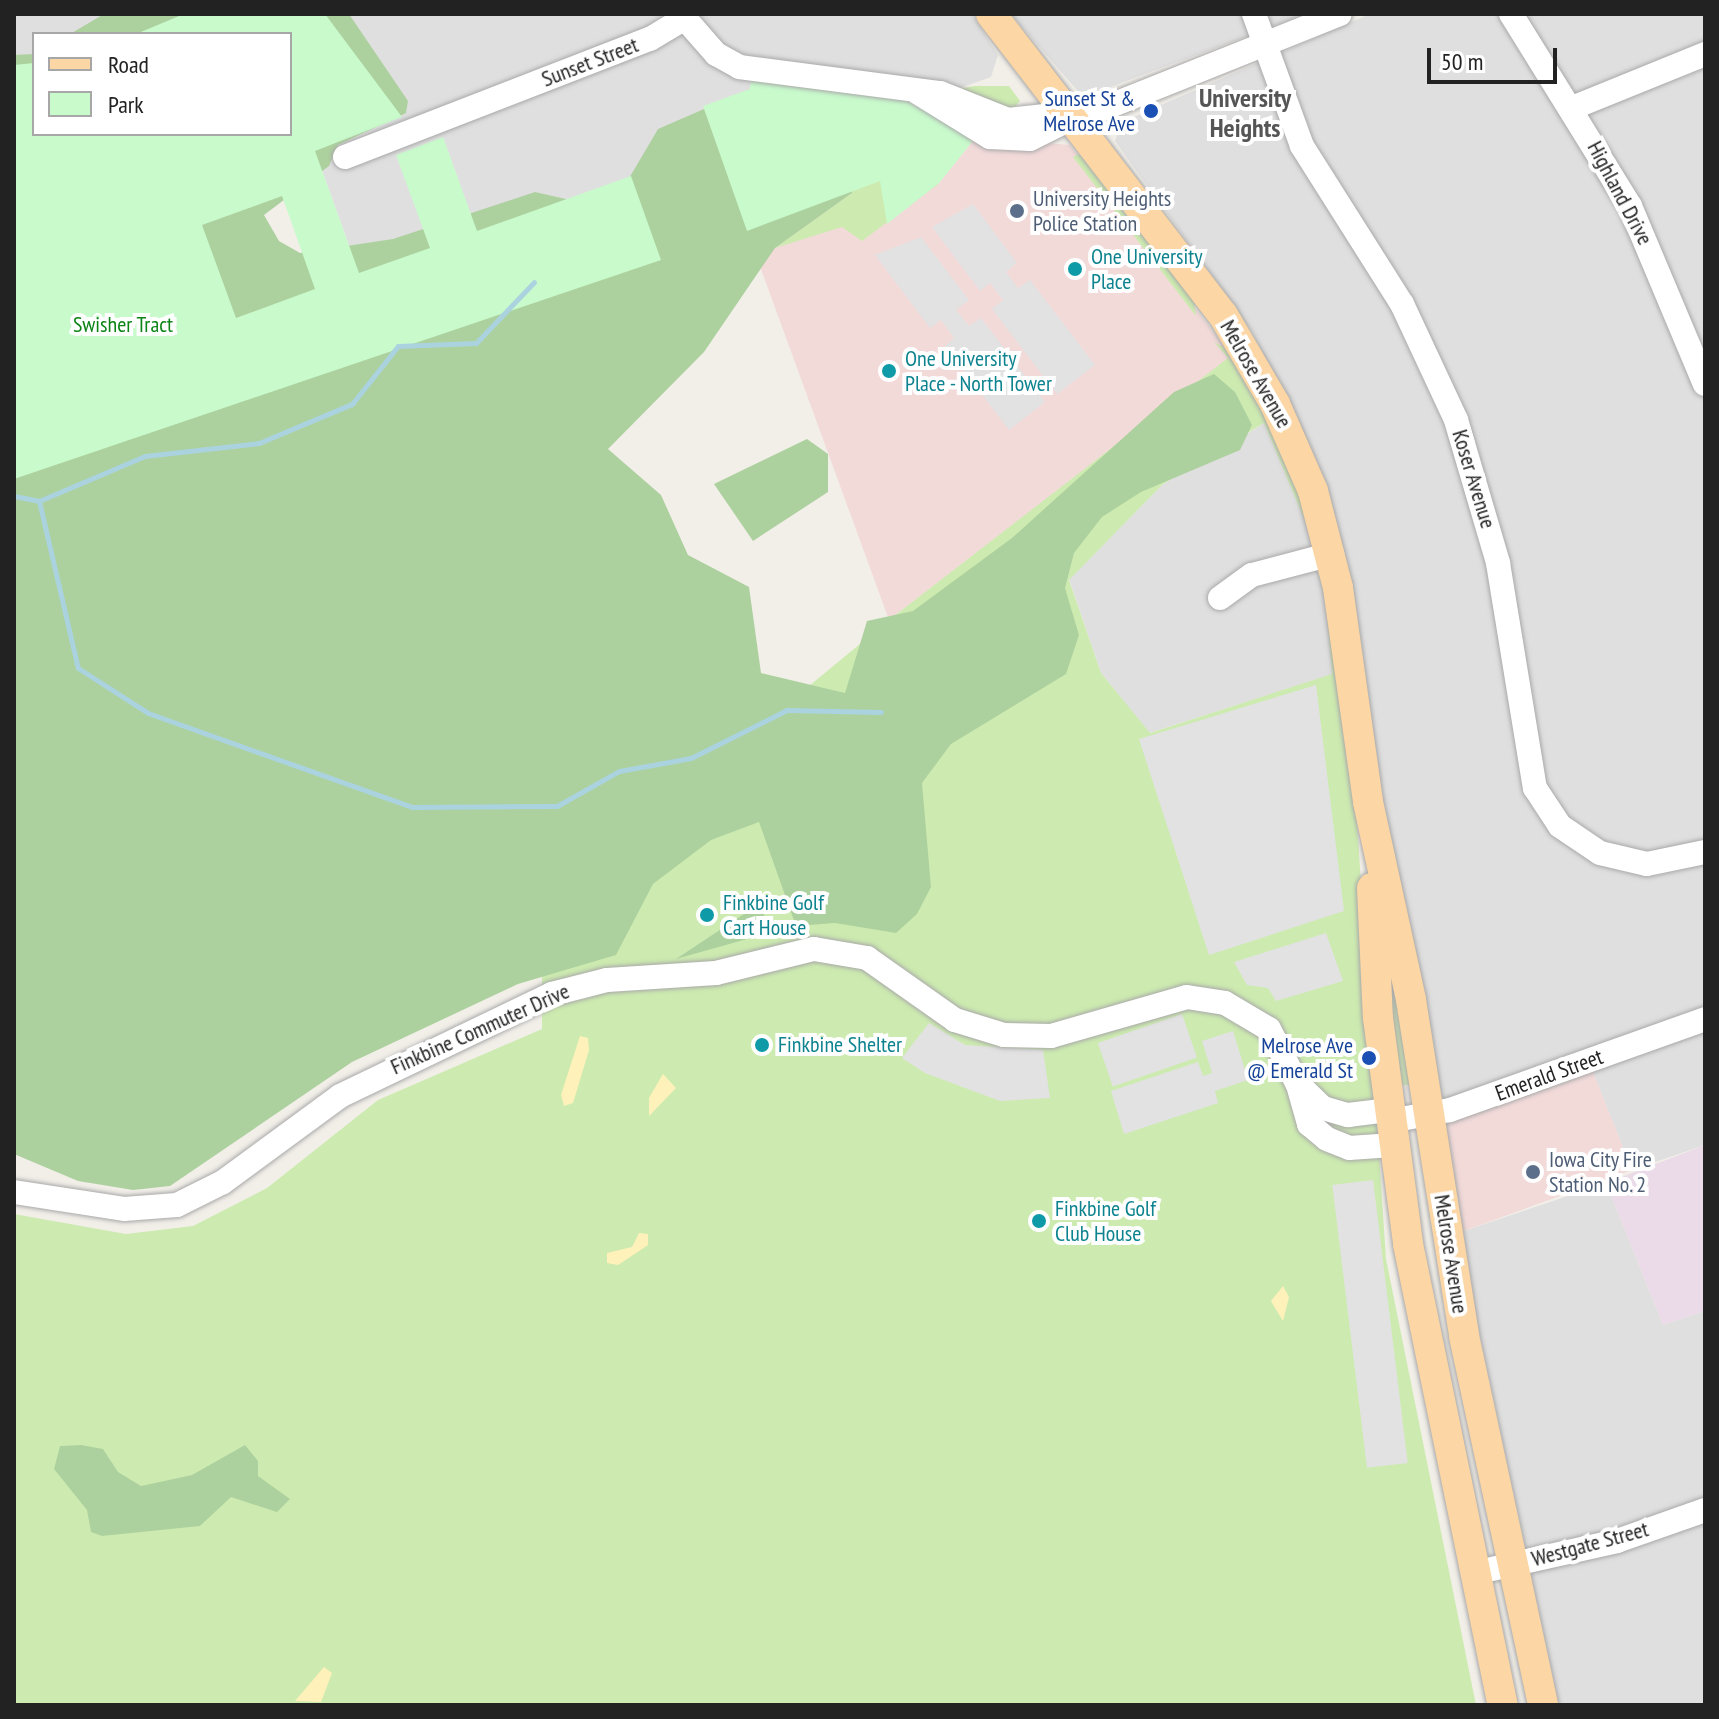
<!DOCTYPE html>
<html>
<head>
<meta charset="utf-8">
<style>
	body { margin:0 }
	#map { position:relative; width:1719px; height:1719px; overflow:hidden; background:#f2efe9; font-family:"PT Sans Narrow",sans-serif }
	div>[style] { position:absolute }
	.residential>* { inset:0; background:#e0dfdf }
	.commercial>* { inset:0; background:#f2dad9 }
	.industrial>* { inset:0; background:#ebdbe8 }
	.grass>* { inset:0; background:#cdebb0 }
	.forest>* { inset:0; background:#add19e }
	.sand>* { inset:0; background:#fff1ba }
	.park>* { inset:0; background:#c8facc }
	.parking>* { inset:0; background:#e2e2e2; transform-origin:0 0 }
	.stream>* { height:5px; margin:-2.5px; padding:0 2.5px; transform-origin:2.5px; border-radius:2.5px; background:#aad3df }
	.roads { filter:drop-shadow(0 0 2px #a9a9a9) drop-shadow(0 0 2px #a9a9a9) }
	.minor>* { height:24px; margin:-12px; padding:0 12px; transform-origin:12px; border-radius:12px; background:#fff }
	.major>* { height:30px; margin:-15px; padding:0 15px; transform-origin:15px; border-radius:15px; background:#fcd6a4 }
	.dots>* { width:22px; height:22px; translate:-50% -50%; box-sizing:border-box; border:4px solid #fff; border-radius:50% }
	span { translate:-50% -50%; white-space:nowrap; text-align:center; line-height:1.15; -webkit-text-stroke:8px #fff; paint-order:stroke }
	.street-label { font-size:22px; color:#222 }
	.transit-label { font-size:22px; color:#164399 }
	.right { translate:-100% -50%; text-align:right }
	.service-label { font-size:22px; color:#4e5e75 }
	.left { translate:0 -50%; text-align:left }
	.culture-label { font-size:22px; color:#0d838f }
	.park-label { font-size:22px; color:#0c8416 }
	.quarter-label { font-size:26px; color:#555; font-weight:700 }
	.frame { position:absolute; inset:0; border:16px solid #222; pointer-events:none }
	.legend { position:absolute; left:32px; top:32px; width:260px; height:104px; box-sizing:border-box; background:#fff; border:2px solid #a7a7a7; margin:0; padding:10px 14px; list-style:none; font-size:24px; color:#222 }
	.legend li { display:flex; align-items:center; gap:16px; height:40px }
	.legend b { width:40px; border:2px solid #a7a7a7 }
	.scale { position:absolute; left:1427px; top:48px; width:130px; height:36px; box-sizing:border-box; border:4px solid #222; border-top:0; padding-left:10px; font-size:24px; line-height:28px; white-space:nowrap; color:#222; -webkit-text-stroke:6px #fff; paint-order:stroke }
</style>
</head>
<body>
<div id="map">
	<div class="residential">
		<div style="clip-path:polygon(14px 14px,184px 14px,136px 34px,34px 34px,34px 63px,14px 65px)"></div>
		<div style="clip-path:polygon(325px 14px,972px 14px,998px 55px,991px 77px,957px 89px,754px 60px,747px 231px,477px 232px,443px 138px,430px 248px,359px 273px,315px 151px)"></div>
		<div style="clip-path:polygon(1011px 14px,1307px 14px,1083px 97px)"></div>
		<div style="clip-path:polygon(1370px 14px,1705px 14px,1705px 1145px,1632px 1170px,1588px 1061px,1440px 1112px,1320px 474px,1253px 333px,1115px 141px,1122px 122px)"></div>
		<div style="clip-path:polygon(1268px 421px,1311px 517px,1340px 672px,1149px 733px,1101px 673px,1069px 579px,1163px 484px)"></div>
		<div style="clip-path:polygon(1606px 1183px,1663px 1325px,1705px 1311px,1705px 1705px,1559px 1705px,1458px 1233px)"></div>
	</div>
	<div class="commercial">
		<div style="clip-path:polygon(976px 137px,1070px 145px,1232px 356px,889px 620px,747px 231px,939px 183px)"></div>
		<div style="clip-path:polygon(1588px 1060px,1632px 1170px,1458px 1233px,1440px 1112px)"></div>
	</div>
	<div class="industrial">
		<div style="clip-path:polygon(1705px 1145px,1705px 1311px,1663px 1325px,1606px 1183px)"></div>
	</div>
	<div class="grass">
		<div style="clip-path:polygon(751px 80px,973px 140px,937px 185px,862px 241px,842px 227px,775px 248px,852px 193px)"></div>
		<div style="clip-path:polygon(975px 86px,1009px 86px,1020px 101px,1012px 110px,957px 89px)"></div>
		<div style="clip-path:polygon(1079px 154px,1194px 301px,1196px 316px,1073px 157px)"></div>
		<div style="clip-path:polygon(1214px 342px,1227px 349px,1251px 387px,1296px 478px,1307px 526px,1264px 423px,1163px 484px,1069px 580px,1101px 673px,1150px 733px,1332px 674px,1324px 580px,1355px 793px,1386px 1259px,1476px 1705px,14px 1705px,14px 1214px,126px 1234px,193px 1226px,267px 1188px,378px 1100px,542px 1029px,542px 906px,889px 620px,1228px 358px)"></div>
		<div style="clip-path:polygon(1383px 916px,1410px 1084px,1406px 1085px,1398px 1084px)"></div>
	</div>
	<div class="forest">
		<div style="clip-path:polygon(104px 14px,349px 14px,408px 101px,406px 113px,338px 145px,329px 166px,264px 215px,279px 241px,300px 253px,393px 239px,535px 192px,579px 202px,621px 192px,658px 129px,750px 89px,853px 175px,852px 193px,775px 248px,704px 352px,608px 449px,661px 495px,688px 555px,749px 587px,761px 673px,845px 693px,867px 621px,913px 611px,1012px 538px,1174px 392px,1214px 374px,1235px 392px,1252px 425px,1240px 450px,1141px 492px,1102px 517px,1074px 553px,1065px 588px,1079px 635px,1066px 674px,951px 744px,922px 783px,931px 887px,917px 914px,896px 933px,835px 923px,796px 926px,759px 822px,711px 840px,653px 884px,616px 955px,518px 984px,352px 1062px,170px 1186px,133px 1190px,78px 1181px,14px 1154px,14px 55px,34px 54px,34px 134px,290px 134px,290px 34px,70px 34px)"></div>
		<div style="clip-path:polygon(807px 439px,828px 454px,828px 492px,753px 541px,714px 484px)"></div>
		<div style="clip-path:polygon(759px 904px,772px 932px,676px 959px)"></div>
		<div style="clip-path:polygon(81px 1445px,103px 1449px,118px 1472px,141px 1486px,192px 1475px,245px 1445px,258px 1461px,258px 1476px,290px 1499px,277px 1512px,231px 1497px,200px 1526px,102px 1536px,91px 1532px,87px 1510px,54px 1469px,60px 1446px)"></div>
	</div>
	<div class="sand">
		<div style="clip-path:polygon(580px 1036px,588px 1038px,589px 1050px,573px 1103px,564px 1106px,561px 1095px)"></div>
		<div style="clip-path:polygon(663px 1074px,676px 1088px,649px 1116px,649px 1098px)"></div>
		<div style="clip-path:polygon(639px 1233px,648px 1234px,648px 1245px,618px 1265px,607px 1263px,607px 1253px,632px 1247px)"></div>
		<div style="clip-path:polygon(1283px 1286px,1289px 1297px,1283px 1321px,1271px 1301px)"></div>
		<div style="clip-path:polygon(324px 1667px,332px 1673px,321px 1702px,295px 1701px)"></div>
	</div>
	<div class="park">
		<div style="clip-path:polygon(evenodd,184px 14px,325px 14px,402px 117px,315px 151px,359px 273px,430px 248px,396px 155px,443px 137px,477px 231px,631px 176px,661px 260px,14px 479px,14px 65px,34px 63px,34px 134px,290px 134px,290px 34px,136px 34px,184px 14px,282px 196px,315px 289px,236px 318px,202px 225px,282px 196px)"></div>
		<div style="clip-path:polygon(751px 80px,902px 99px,976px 137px,939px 183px,887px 224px,880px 181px,747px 231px,703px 106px,750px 89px)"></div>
	</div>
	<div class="parking">
		<div style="clip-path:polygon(973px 204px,1017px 263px,1006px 272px,1018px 288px,1030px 280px,1095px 365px,1057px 394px,992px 309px,1003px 300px,990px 283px,980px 291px,932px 227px)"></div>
		<div style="clip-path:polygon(921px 237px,969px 300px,956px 310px,969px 326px,981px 318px,1045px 402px,1009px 430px,945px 346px,954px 338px,941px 320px,930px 328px,875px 255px)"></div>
		<div style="clip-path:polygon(1316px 685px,1344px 911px,1209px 955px,1139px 739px)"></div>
		<div style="clip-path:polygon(1326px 933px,1343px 981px,1276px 1001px,1268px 988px,1247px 985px,1234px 962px)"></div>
		<div style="left:1182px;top:1014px;width:46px;height:89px;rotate:71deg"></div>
		<div style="clip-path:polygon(929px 1023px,965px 1045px,1043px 1050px,1050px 1098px,1000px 1101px,925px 1073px,902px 1058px)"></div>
		<div style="clip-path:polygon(1233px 1031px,1248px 1080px,1215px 1091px,1218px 1103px,1124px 1134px,1111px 1091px,1198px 1062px,1203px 1076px,1212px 1073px,1202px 1041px)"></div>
		<div style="left:1373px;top:1180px;width:285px;height:41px;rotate:83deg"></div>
	</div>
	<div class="stream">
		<div style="left:14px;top:496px;width:25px;rotate:11deg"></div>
		<div style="left:39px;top:501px;width:171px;rotate:76.9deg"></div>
		<div style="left:78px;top:668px;width:83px;rotate:32.7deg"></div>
		<div style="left:148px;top:713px;width:280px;rotate:19.6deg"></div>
		<div style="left:412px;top:807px;width:145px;rotate:-0.4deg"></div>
		<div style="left:557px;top:806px;width:71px;rotate:-29.4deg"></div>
		<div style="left:619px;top:771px;width:73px;rotate:-10.2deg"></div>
		<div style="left:691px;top:758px;width:107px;rotate:-26.6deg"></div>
		<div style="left:787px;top:710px;width:94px;rotate:1.2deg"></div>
		<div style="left:39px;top:501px;width:115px;rotate:-23deg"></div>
		<div style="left:145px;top:456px;width:115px;rotate:-6.5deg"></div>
		<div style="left:259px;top:443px;width:101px;rotate:-22.8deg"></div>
		<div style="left:352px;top:404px;width:74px;rotate:-51.6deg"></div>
		<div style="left:398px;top:346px;width:78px;rotate:-2.2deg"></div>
		<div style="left:476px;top:343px;width:84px;rotate:-46.4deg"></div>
	</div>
	<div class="roads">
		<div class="minor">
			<div style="left:681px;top:14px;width:53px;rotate:48.8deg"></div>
			<div style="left:716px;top:54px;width:26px;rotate:29deg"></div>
			<div style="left:739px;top:67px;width:203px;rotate:7.4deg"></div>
			<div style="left:940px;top:93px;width:73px;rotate:21.7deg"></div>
			<div style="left:1008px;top:120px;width:93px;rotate:-6.2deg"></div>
			<div style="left:1100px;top:110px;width:258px;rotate:-21.8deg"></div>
			<div style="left:1254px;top:14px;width:140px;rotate:70deg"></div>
			<div style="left:1302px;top:146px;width:187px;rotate:57.7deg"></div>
			<div style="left:1402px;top:304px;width:128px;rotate:65deg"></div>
			<div style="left:1456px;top:420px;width:149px;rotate:73.6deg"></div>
			<div style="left:1498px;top:563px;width:228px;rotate:80.7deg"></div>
			<div style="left:1535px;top:788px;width:45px;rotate:56.7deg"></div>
			<div style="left:1560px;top:826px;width:48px;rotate:34deg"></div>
			<div style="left:1600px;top:853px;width:48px;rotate:13.2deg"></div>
			<div style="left:1647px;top:864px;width:59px;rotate:-11.7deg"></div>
			<div style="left:1511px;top:14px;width:226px;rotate:58.2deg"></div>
			<div style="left:1630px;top:206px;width:193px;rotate:67.2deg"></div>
			<div style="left:917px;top:92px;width:86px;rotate:31.7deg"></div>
			<div style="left:990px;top:137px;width:40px;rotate:2.9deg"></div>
			<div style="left:1030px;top:139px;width:47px;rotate:-26.6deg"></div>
			<div style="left:1572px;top:108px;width:144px;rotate:-22.1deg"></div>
			<div style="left:345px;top:157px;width:327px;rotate:-21.2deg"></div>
			<div style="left:650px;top:39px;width:41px;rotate:-31deg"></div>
			<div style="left:1220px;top:598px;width:39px;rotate:-36deg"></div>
			<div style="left:1252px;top:575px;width:83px;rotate:-14.7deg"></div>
			<div style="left:1298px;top:1085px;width:41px;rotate:74.2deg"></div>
			<div style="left:1309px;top:1124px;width:23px;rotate:40deg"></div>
			<div style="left:1327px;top:1139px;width:24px;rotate:22deg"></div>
			<div style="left:1349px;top:1148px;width:44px;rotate:-3.9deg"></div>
			<div style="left:1390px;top:1121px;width:61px;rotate:-10.4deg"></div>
			<div style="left:1450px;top:1110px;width:271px;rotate:-19.6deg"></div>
			<div style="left:14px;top:1192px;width:111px;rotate:8.8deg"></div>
			<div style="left:124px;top:1209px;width:53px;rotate:-4.3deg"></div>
			<div style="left:177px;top:1205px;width:51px;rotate:-26.6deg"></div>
			<div style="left:223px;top:1182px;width:145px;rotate:-36.3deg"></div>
			<div style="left:340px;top:1096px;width:235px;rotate:-25.7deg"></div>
			<div style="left:552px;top:994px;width:57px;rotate:-14.3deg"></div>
			<div style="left:607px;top:980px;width:109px;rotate:-3.7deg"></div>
			<div style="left:716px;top:973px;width:101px;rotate:-13.8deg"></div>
			<div style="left:814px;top:949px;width:54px;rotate:9.6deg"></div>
			<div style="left:867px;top:958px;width:108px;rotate:35.2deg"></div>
			<div style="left:955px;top:1020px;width:51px;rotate:17deg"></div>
			<div style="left:1004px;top:1035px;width:47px;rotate:1.2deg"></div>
			<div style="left:1051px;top:1036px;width:141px;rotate:-16deg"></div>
			<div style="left:1187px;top:997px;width:38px;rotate:9deg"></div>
			<div style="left:1225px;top:1003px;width:51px;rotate:30.6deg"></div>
			<div style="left:1269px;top:1029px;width:61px;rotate:62.6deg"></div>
			<div style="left:1297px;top:1083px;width:36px;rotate:44deg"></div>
			<div style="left:1323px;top:1108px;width:26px;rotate:16deg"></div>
			<div style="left:1348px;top:1115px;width:40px;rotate:-7.1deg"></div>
			<div style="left:1474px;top:1573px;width:147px;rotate:-12.6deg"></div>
			<div style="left:1617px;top:1541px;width:93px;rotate:-19.4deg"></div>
		</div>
		<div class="major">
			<div style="left:991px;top:14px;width:380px;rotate:52.4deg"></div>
			<div style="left:1223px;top:315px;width:103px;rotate:59.7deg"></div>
			<div style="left:1275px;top:404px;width:95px;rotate:66.4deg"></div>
			<div style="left:1313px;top:491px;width:100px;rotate:75.5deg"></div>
			<div style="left:1338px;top:588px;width:216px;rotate:82deg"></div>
			<div style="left:1368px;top:802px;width:203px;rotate:77.7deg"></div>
			<div style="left:1411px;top:1000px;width:340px;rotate:81deg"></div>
			<div style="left:1464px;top:1336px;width:377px;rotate:77.9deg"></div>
			<div style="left:1372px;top:888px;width:130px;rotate:87.4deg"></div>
			<div style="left:1378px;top:1018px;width:228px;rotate:82.4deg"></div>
			<div style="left:1408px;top:1244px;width:471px;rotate:78.4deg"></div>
		</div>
	</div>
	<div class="dots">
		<div style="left:1151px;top:111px;background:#1a4fb4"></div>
		<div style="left:1017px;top:211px;background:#5c6f8a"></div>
		<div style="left:1075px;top:269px;background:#0f9aa8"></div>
		<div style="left:889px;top:371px;background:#0f9aa8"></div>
		<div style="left:707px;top:915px;background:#0f9aa8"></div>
		<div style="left:762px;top:1045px;background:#0f9aa8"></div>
		<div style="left:1369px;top:1058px;background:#1a4fb4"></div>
		<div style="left:1533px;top:1172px;background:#5c6f8a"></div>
		<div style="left:1039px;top:1221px;background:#0f9aa8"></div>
	</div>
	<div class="street-label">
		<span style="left:590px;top:62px;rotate:-21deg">Sunset Street</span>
		<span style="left:1620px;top:193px;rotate:62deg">Highland Drive</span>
		<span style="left:1256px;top:374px;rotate:60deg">Melrose Avenue</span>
		<span style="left:1474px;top:479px;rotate:73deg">Koser Avenue</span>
		<span style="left:480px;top:1029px;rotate:-24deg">Finkbine Commuter Drive</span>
		<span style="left:1549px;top:1075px;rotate:-20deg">Emerald Street</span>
		<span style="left:1451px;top:1254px;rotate:81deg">Melrose Avenue</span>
		<span style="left:1590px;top:1544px;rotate:-15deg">Westgate Street</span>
	</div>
	<div class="transit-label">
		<span class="right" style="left:1135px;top:111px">Sunset St &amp;<br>Melrose Ave</span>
		<span class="right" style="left:1353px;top:1058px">Melrose Ave<br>@ Emerald St</span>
	</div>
	<div class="service-label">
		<span class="left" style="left:1033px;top:211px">University Heights<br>Police Station</span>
		<span class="left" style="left:1549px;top:1172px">Iowa City Fire<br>Station No. 2</span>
	</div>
	<div class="culture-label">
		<span class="left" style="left:1091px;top:269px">One University<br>Place</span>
		<span class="left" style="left:905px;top:371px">One University<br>Place - North Tower</span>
		<span class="left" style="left:723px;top:915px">Finkbine Golf<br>Cart House</span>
		<span class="left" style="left:778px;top:1045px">Finkbine Shelter</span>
		<span class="left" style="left:1055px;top:1221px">Finkbine Golf<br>Club House</span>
	</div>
	<div class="park-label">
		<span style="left:123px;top:325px">Swisher Tract</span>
	</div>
	<div class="quarter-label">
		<span style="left:1245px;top:113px">University<br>Heights</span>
	</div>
	<div class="frame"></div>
	<ul class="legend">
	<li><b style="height:10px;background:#fcd6a4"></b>Road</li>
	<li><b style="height:22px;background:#c8facc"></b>Park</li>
	</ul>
	<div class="scale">50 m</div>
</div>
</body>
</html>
